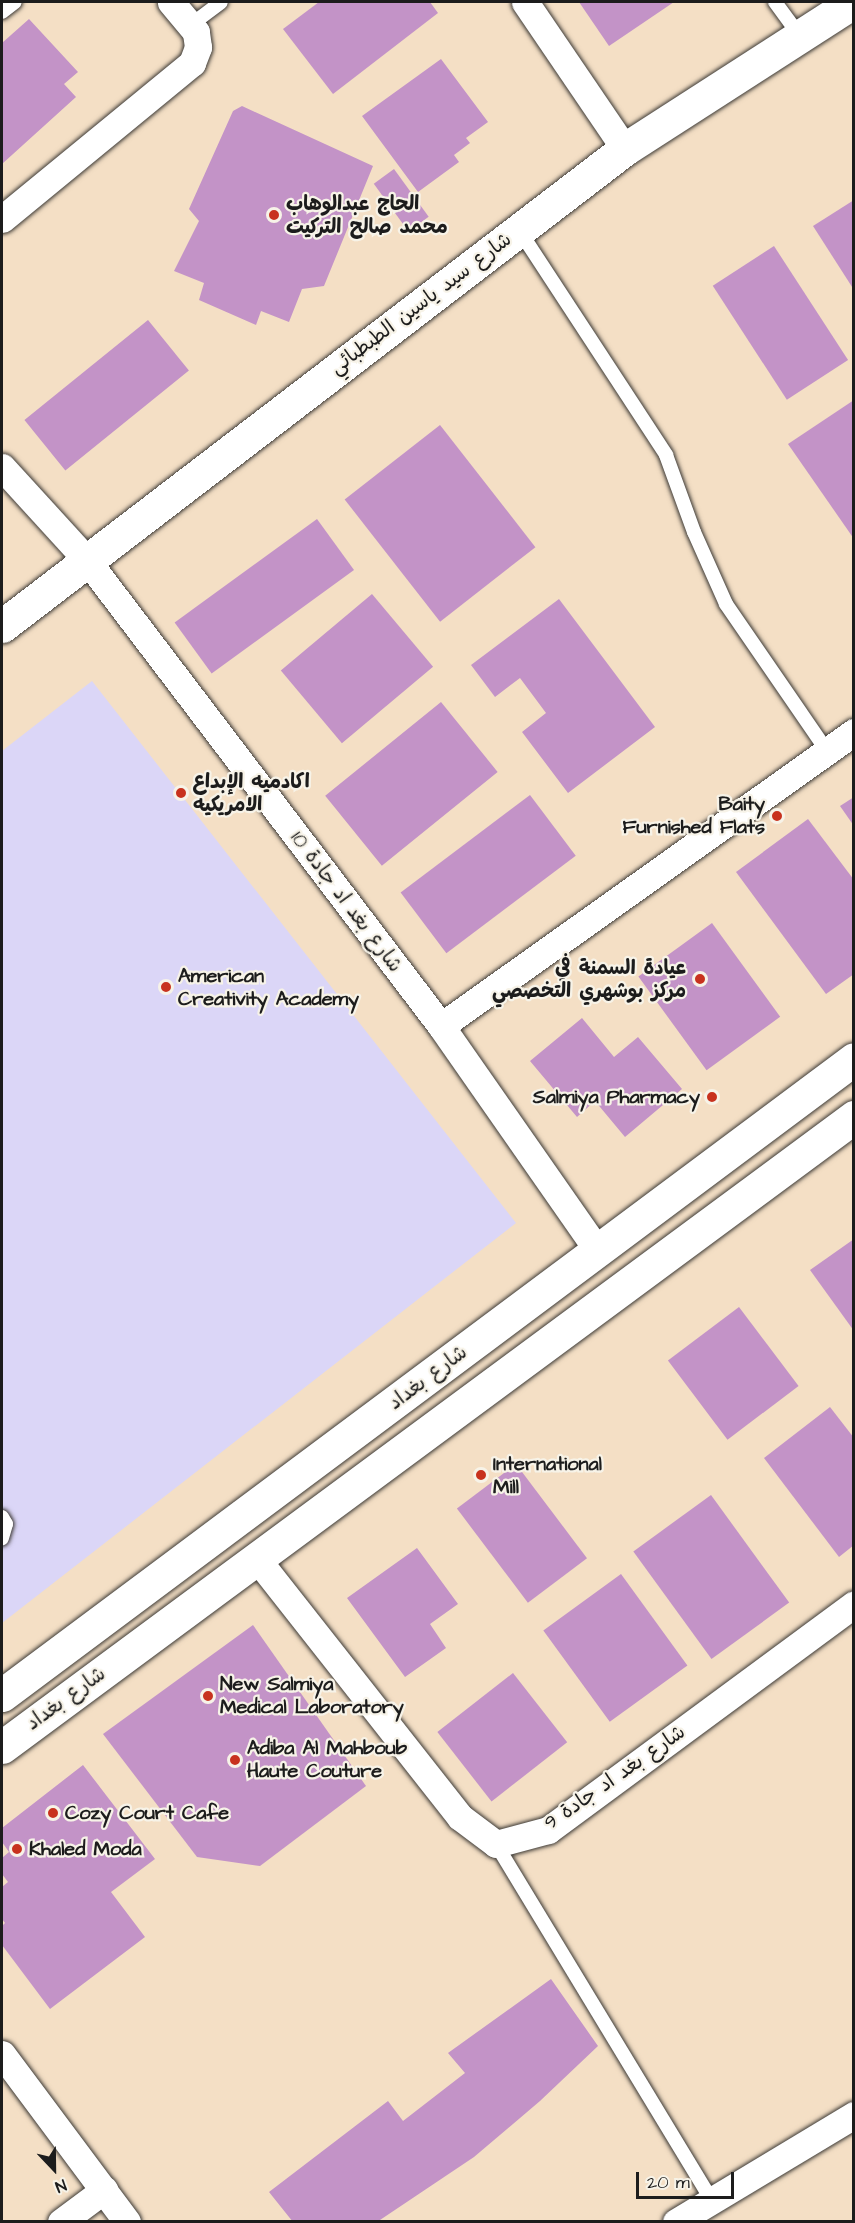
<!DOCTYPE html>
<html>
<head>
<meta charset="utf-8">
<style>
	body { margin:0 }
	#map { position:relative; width:855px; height:2223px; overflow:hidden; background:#f4dfc5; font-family:"Architects Daughter","Playpen Sans Arabic",sans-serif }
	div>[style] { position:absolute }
	.built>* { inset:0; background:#dbd6f7 }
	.building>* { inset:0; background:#c393c7; transform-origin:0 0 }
	.roads { filter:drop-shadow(0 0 2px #3c3935) drop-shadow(0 0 2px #3c3935) }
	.lane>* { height:14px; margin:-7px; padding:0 7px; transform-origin:7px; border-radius:7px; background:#fff }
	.street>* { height:27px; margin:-13.5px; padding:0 13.5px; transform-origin:13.5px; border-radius:13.5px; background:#fff }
	.secondary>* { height:33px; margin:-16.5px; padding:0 16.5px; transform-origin:16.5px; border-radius:16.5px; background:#fff }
	.dots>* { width:16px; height:16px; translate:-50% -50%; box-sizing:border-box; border:3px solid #f7f3e8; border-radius:50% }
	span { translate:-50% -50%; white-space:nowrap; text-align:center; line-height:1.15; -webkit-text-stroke:4.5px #f7f3e8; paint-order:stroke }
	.poi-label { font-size:20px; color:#1c1c1c; font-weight:700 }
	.left { translate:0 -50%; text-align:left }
	.right { translate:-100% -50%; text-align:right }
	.street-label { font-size:20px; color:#1c1c1c }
	.frame { position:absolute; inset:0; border:3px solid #1c1c1c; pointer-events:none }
	.north { position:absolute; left:24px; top:2139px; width:60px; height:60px; -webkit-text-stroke:4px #f7f3e8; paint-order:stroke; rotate:158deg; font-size:16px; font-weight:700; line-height:24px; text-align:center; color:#1c1c1c }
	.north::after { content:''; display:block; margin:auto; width:21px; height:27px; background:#1c1c1c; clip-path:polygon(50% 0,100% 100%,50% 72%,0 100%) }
	.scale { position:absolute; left:636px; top:2172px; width:98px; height:27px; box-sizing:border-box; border:3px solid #1c1c1c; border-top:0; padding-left:8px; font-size:18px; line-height:21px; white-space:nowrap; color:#1c1c1c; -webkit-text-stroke:4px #f7f3e8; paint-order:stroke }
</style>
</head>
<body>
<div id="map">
	<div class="built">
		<div style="clip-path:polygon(92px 681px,516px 1223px,2px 1623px,2px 751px)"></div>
	</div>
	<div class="building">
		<div style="clip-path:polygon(319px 2px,430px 2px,438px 13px,333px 94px,283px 29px)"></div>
		<div style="clip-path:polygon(579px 2px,674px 2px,609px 46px)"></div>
		<div style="clip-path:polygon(29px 19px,78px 72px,64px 84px,76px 97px,2px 164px,2px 43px)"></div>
		<div style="clip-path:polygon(441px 59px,488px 122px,466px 138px,470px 143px,454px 155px,459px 162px,418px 192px,362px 116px)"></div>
		<div style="clip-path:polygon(242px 106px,373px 166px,324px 286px,302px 289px,289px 322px,261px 311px,256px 325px,199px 300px,204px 283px,174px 271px,199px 221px,189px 209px,233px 111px)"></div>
		<div style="left:394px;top:169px;width:59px;height:25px;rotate:54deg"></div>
		<div style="clip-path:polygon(854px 200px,854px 290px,813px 226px)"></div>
		<div style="left:774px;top:246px;width:136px;height:73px;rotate:57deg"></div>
		<div style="left:148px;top:320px;width:65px;height:159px;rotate:51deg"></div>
		<div style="clip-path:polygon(854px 400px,854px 539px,788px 444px)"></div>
		<div style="left:440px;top:425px;width:155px;height:121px;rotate:52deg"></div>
		<div style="left:317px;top:519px;width:63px;height:176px;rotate:54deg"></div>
		<div style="left:372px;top:594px;width:95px;height:119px;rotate:50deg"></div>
		<div style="clip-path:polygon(559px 599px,655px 727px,568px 793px,522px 732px,546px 713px,520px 678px,495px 697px,471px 665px)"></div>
		<div style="left:441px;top:702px;width:90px;height:149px;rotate:51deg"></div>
		<div style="left:530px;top:795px;width:76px;height:162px;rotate:53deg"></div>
		<div style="clip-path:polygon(854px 797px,854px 826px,840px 806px)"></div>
		<div style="clip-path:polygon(808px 819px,854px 880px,854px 974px,826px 994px,736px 872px)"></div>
		<div style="left:712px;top:923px;width:116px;height:91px;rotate:54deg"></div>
		<div style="clip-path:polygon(582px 1018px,614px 1057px,638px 1037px,682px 1089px,625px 1137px,595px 1101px,577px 1117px,530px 1061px)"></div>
		<div style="clip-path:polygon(854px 1239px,854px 1331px,810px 1270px)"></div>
		<div style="left:739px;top:1307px;width:99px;height:89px;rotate:53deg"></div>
		<div style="clip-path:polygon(830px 1407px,854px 1438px,854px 1545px,839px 1557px,764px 1458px)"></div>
		<div style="left:516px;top:1464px;width:118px;height:74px;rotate:53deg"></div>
		<div style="left:711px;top:1495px;width:133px;height:96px;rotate:54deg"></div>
		<div style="clip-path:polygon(417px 1548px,458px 1604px,430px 1624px,446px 1648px,405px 1677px,347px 1598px)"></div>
		<div style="left:621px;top:1574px;width:113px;height:96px;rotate:54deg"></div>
		<div style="clip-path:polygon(253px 1625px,366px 1786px,260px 1866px,197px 1857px,103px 1734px)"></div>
		<div style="left:513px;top:1673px;width:88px;height:96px;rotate:52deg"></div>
		<div style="clip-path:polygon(83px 1765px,155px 1859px,111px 1892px,145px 1937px,50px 2009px,2px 1945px,2px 1926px,5px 1923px,2px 1919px,2px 1887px,8px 1882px,2px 1874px,2px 1858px,9px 1852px,2px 1842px,2px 1828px)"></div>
		<div style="clip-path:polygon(551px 1979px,598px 2046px,540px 2101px,474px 2157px,377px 2222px,293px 2222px,269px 2192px,388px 2101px,403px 2121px,465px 2073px,448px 2053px)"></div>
	</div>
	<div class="roads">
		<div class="lane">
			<div style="left:775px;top:2px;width:42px;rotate:53.7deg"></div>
			<div style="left:2px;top:12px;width:16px;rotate:-38deg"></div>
			<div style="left:192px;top:24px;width:36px;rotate:-37deg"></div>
			<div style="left:519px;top:230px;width:269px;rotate:56.8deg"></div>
			<div style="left:666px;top:455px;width:82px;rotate:70deg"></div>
			<div style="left:694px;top:532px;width:79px;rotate:66deg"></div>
			<div style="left:726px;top:604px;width:178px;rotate:55.5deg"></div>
			<div style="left:2px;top:1517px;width:8px;rotate:60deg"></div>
			<div style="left:6px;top:1524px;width:15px;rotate:106deg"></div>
			<div style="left:496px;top:1844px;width:416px;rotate:58.8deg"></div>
		</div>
		<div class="street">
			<div style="left:525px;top:2px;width:178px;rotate:55.8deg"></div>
			<div style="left:2px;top:219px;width:246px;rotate:-39.4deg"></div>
			<div style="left:192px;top:63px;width:17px;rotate:-69deg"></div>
			<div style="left:198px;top:47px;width:15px;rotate:-98deg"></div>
			<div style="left:196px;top:32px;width:39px;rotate:-130deg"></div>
			<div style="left:2px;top:467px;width:125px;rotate:47.6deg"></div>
			<div style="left:86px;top:559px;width:587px;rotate:52.76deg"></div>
			<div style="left:441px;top:1026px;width:274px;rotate:55.1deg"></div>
			<div style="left:441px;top:1026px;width:507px;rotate:-35.45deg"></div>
			<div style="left:257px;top:1559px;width:328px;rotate:51.8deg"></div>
			<div style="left:460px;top:1817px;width:45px;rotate:36.9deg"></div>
			<div style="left:496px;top:1844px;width:54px;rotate:-15.1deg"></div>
			<div style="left:548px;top:1830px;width:380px;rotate:-36.4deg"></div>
			<div style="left:2px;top:2054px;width:209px;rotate:53.3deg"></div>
			<div style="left:61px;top:2222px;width:54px;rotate:-36.7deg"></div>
			<div style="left:676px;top:2222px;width:208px;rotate:-31deg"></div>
		</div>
		<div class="secondary">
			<div style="left:2px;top:626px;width:785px;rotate:-37.44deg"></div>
			<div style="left:625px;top:149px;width:271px;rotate:-32.8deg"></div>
			<div style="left:2px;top:1695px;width:1063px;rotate:-36.74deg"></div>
			<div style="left:2px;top:1747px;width:1060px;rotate:-36.48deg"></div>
		</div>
	</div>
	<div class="dots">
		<div style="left:274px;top:215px;background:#c8321e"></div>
		<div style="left:181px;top:793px;background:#c8321e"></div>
		<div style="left:777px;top:816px;background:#c8321e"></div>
		<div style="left:700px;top:979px;background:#c8321e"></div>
		<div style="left:166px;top:987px;background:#c8321e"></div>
		<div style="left:712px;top:1097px;background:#c8321e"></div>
		<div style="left:481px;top:1475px;background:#c8321e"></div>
		<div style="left:208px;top:1696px;background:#c8321e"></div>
		<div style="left:235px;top:1760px;background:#c8321e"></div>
		<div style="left:53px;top:1813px;background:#c8321e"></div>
		<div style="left:17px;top:1849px;background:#c8321e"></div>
	</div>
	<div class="poi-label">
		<span class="left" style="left:286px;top:216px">الحاج عبدالوهاب<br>محمد صالح التركيت</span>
		<span class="left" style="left:193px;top:794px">اكادميه الإبداع<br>الامريكيه</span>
		<span class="right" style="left:765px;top:816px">Baity<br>Furnished Flats</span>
		<span class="right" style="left:686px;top:980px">عيادة السمنة في<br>مركز بوشهري التخصصي</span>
		<span class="left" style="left:178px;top:988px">American<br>Creativity Academy</span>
		<span class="right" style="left:700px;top:1097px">Salmiya Pharmacy</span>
		<span class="left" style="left:493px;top:1476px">International<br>Mill</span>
		<span class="left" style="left:220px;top:1696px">New Salmiya<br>Medical Laboratory</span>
		<span class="left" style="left:247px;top:1760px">Adiba Al Mahboub<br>Haute Couture</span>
		<span class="left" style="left:65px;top:1813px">Cozy Court Cafe</span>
		<span class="left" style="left:29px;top:1849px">Khaled Moda</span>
	</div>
	<div class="street-label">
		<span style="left:421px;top:304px;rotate:-37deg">شارع سيد ياسين الطبطبائي</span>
		<span style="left:346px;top:902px;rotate:53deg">شارع بغد اد جادة 10</span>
		<span style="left:428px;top:1378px;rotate:-37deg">شارع بغداد</span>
		<span style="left:66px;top:1699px;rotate:-36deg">شارع بغداد</span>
		<span style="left:615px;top:1778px;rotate:-35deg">شارع بغد اد جادة 9</span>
	</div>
	<div class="frame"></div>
	<div class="north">N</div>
	<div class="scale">20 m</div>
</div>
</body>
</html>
